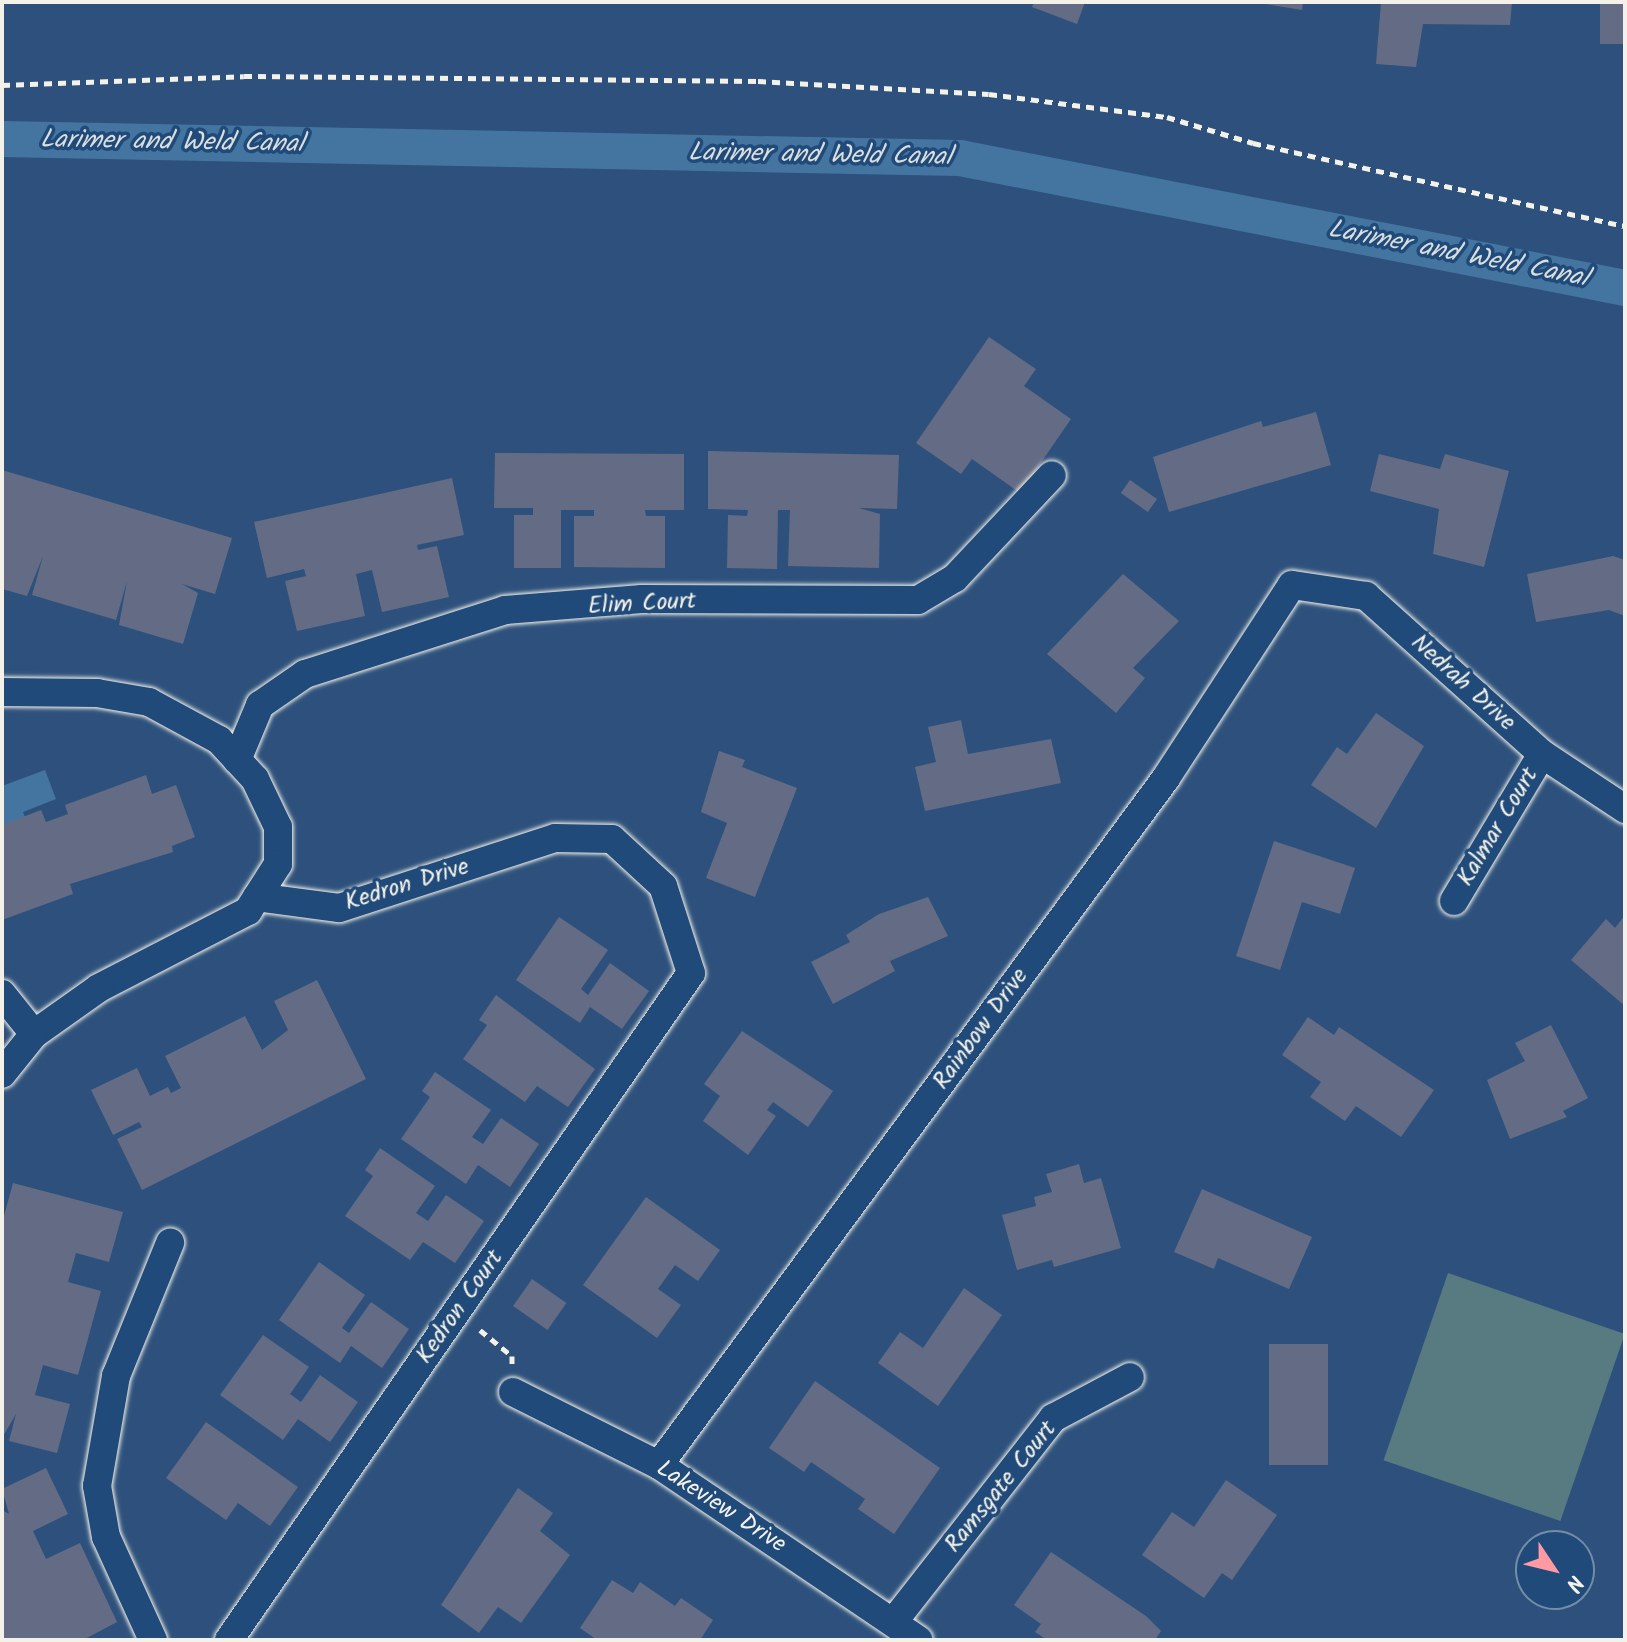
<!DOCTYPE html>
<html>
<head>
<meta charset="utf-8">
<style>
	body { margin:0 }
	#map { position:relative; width:1627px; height:1642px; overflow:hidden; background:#2d517c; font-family:Kalam,sans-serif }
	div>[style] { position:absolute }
	.green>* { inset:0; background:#577b80; transform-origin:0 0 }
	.water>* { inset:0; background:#4475a1 }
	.canal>* { height:36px; margin:-18px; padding:0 18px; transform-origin:18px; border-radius:18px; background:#4475a1 }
	.building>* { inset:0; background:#636c84; transform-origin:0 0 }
	.path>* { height:5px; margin-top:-2.5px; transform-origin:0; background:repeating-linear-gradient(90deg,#f4f1e8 0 8px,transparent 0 14px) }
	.roads { filter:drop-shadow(0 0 2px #f4f1e8) drop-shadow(0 0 2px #f4f1e8) }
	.minor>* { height:28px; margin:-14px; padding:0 14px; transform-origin:14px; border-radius:14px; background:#1f4a7a }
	span { translate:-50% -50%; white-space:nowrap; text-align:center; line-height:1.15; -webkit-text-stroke:7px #1f4a7a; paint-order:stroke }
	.street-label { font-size:24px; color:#f4f1e8 }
	.water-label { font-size:26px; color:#dadedd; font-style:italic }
	.frame { position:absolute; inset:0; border:4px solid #f4f1e8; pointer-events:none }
	.north { position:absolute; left:1515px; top:1530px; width:80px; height:80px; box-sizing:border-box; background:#1f4a7a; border:2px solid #748da6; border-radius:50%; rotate:125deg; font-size:22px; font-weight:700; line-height:32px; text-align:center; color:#f4f1e8 }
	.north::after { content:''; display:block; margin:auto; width:28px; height:36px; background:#ff9aa2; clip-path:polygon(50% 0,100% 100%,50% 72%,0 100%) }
</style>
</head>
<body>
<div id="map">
	<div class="green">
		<div style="left:1448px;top:1273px;width:187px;height:198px;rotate:19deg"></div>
	</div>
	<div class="water">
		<div style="clip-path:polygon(45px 770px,56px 799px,23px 812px,28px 826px,2px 835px,2px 786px)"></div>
	</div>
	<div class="canal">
		<div style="left:2px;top:139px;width:958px;rotate:1.14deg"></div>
		<div style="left:960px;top:158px;width:678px;rotate:11.06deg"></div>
	</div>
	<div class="building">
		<div style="clip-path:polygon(1034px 2px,1085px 2px,1077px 24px,1032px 7px)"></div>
		<div style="clip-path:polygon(1254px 2px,1303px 2px,1302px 10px)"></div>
		<div style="clip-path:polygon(1381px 2px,1512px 2px,1510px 25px,1423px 24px,1416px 67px,1376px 64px)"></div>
		<div style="left:1600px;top:2px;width:25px;height:42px"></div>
		<div style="clip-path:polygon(989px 337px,1036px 369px,1024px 386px,1071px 419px,1020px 493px,972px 459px,961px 474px,916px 443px)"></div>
		<div style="clip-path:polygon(1316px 412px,1331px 465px,1169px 512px,1153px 457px,1261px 421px,1263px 427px)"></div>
		<div style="clip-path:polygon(708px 451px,899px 455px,897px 509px,859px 508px,880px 514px,879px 568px,788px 566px,790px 510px,778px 510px,777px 569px,727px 568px,728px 515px,747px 516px,748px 510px,708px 509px)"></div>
		<div style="clip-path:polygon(495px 453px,684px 454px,684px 510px,645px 510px,646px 516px,665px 516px,665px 568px,574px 567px,574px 516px,594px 516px,594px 510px,561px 510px,561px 568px,514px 568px,514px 515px,533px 515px,533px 508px,494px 508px)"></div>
		<div style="clip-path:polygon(1379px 454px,1440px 469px,1445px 454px,1509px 471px,1484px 567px,1433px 554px,1439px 509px,1370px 491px)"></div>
		<div style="clip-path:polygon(2px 470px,232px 538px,215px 594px,182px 584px,198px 593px,183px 644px,119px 625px,127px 581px,116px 620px,32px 595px,43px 556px,27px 596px,2px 589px)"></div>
		<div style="clip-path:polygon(452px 478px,464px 535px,417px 545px,418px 550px,437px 546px,449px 597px,382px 612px,372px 570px,356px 574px,365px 616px,297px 631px,285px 581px,306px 576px,304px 569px,267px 578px,254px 522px)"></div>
		<div style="left:1130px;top:480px;width:33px;height:16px;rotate:35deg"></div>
		<div style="clip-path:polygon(1613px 556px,1625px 560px,1625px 616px,1609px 610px,1536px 622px,1527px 574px)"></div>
		<div style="clip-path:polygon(1123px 574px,1179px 621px,1133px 668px,1145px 678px,1116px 713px,1047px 654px)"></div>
		<div style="clip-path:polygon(1376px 713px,1424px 746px,1376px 828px,1311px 785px,1337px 747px,1347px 754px)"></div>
		<div style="clip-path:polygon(961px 720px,968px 754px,1051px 739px,1061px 783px,925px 811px,915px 767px,936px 762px,928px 727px)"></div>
		<div style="clip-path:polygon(719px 751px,745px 760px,742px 767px,797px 788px,755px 897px,706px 878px,727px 823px,701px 812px)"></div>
		<div style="clip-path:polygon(146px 775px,152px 794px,176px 785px,195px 837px,172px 846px,173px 852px,70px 884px,73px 894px,2px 920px,2px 825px,41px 810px,46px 822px,68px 814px,65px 805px)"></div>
		<div style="clip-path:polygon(1274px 841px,1355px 868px,1340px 914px,1302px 902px,1280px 970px,1236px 956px)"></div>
		<div style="clip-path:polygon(928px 897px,948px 936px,890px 961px,895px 971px,833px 1004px,811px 962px,850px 942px,846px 935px,879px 914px)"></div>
		<div style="clip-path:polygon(1625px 915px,1625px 1006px,1571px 960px,1606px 919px,1615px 928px)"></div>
		<div style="clip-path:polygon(559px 917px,608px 950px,581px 989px,588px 995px,610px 963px,649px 991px,622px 1029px,590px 1007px,580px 1023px,516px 980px)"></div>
		<div style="clip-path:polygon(317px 980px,366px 1079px,142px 1190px,117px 1139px,142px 1127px,139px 1122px,113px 1135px,91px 1090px,137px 1068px,150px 1096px,168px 1087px,171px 1093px,181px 1088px,165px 1056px,245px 1016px,262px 1050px,288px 1030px,274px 1001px)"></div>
		<div style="clip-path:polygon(496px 995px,595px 1069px,568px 1107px,537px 1086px,525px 1102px,463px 1059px,487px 1025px,479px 1020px)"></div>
		<div style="clip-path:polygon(1308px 1017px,1334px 1035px,1339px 1027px,1434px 1090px,1401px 1137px,1356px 1106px,1345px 1121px,1310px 1097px,1321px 1082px,1282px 1055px)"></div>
		<div style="clip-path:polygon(1551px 1025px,1588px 1098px,1563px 1111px,1567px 1117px,1510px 1139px,1487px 1080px,1525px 1061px,1515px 1043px)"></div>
		<div style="clip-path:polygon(742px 1031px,833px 1091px,808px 1127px,773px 1102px,767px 1110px,776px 1116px,748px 1155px,703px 1121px,720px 1096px,704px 1084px)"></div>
		<div style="clip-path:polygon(435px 1072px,491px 1110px,472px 1137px,483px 1144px,501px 1118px,539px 1144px,510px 1187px,478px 1165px,466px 1184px,401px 1139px,430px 1097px,422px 1091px)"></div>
		<div style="clip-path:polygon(380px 1148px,435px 1186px,416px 1213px,428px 1221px,446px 1195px,484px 1221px,455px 1263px,423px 1242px,410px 1260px,345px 1216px,373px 1176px,365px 1170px)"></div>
		<div style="clip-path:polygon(1079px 1164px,1084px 1183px,1101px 1178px,1121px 1248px,1054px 1267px,1052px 1260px,1017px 1270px,1002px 1215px,1036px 1206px,1034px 1197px,1052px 1192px,1046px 1174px)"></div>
		<div style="clip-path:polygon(13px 1183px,123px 1212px,109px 1262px,76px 1253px,68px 1282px,101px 1291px,78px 1375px,43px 1365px,35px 1395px,70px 1404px,57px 1453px,9px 1441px,16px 1414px,2px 1438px,2px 1223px)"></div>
		<div style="clip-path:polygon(1202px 1189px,1312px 1237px,1289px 1289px,1218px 1258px,1214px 1269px,1174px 1252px)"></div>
		<div style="clip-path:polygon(646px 1197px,720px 1250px,698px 1281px,675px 1265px,658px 1289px,681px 1305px,657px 1338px,583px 1285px)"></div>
		<div style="clip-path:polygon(319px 1262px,365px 1295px,342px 1328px,349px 1333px,371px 1302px,409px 1329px,382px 1368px,351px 1346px,340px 1363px,279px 1320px)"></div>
		<div style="left:532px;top:1279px;width:42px;height:33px;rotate:35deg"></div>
		<div style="clip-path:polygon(964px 1288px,1002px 1315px,938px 1406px,878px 1363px,900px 1332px,923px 1348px)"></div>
		<div style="clip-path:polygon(263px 1335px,309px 1367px,290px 1394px,301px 1402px,320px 1375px,358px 1402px,330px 1442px,298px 1419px,283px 1440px,220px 1395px)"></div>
		<div style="left:1328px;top:1344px;width:121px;height:59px;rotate:90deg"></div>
		<div style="clip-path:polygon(815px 1381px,940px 1468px,894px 1534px,858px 1509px,865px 1499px,811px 1462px,804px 1472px,769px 1448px)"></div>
		<div style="clip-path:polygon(206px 1422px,298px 1487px,270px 1526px,238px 1503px,226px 1520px,166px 1478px)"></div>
		<div style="clip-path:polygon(46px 1468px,68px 1514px,33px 1531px,46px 1559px,80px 1543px,117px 1622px,83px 1640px,2px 1640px,2px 1510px,9px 1514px,2px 1489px)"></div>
		<div style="clip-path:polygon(1226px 1480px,1277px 1515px,1232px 1580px,1222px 1573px,1204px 1598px,1142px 1555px,1172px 1512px,1194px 1527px)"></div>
		<div style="clip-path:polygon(518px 1488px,553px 1513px,540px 1531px,570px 1555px,521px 1623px,498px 1607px,479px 1633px,441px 1605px)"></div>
		<div style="clip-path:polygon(1051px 1552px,1146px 1616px,1161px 1631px,1155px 1640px,1047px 1640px,1035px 1632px,1041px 1624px,1014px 1605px)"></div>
		<div style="clip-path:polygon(612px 1580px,633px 1593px,640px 1582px,675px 1606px,681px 1598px,713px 1620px,700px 1640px,597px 1640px,580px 1628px)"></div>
	</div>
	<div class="path">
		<div style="left:2px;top:85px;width:242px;rotate:-2.1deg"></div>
		<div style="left:244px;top:76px;width:514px;rotate:0.56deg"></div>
		<div style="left:758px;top:81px;width:231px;rotate:3.2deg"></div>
		<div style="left:989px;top:94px;width:179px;rotate:7.4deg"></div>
		<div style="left:1167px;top:117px;width:90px;rotate:16.8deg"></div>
		<div style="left:1253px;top:143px;width:381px;rotate:12.6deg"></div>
		<div style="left:480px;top:1330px;width:41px;rotate:39.1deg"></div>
		<div style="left:512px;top:1356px;width:9px;rotate:90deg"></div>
	</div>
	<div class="roads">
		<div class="minor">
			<div style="left:2px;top:692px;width:95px;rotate:0.6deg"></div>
			<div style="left:97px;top:693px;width:53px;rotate:9.8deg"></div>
			<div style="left:149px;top:702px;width:80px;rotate:28.5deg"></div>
			<div style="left:219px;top:740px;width:53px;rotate:47.3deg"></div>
			<div style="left:255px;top:779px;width:53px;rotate:64.4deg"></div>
			<div style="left:278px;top:827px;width:37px;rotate:90deg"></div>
			<div style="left:278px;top:864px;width:56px;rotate:122.6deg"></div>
			<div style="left:248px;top:911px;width:168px;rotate:152.7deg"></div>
			<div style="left:99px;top:988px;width:80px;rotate:144.7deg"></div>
			<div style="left:34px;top:1034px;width:51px;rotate:128.7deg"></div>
			<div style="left:237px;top:760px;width:60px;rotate:-67.3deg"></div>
			<div style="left:260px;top:705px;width:55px;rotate:-34.6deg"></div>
			<div style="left:305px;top:674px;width:210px;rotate:-17.7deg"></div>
			<div style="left:505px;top:610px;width:137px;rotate:-4.6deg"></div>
			<div style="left:642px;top:599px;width:276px;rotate:0.2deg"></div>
			<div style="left:918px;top:600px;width:43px;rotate:-30.7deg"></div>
			<div style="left:955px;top:578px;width:141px;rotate:-46.7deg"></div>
			<div style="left:1454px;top:901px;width:171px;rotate:-59.1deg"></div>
			<div style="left:2px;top:994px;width:51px;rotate:51.3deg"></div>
			<div style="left:513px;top:1392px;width:163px;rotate:26.6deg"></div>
			<div style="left:659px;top:1465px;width:313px;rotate:34deg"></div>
			<div style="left:659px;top:1465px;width:854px;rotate:-53.57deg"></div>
			<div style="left:1166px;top:778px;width:230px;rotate:-56.9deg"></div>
			<div style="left:1292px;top:585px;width:75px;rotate:8.5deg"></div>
			<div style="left:1366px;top:596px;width:237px;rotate:41.9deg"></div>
			<div style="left:1542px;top:754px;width:100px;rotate:33.5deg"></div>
			<div style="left:894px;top:1621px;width:258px;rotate:-51.9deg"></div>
			<div style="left:1053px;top:1418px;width:87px;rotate:-28deg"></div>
			<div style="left:153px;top:1640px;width:113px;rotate:-114.5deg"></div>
			<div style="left:106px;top:1537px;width:52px;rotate:-100deg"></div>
			<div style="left:97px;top:1486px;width:112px;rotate:-80.2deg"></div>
			<div style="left:116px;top:1376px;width:144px;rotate:-67.9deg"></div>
			<div style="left:229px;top:1640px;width:811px;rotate:-55.29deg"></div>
			<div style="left:691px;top:973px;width:91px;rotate:-107.8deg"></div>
			<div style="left:663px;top:886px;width:69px;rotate:-137.3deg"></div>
			<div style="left:612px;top:839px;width:57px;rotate:-179deg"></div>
			<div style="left:555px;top:838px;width:227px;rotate:162deg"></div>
			<div style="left:339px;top:908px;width:83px;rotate:-172.4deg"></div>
		</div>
	</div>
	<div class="street-label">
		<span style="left:642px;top:604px;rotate:-3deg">Elim Court</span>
		<span style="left:1463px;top:683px;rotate:42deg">Nedrah Drive</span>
		<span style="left:1498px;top:827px;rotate:-59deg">Kalmar Court</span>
		<span style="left:407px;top:885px;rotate:-17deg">Kedron Drive</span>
		<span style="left:981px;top:1029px;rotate:-54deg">Rainbow Drive</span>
		<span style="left:460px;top:1307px;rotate:-55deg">Kedron Court</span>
		<span style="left:1001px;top:1487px;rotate:-51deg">Ramsgate Court</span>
		<span style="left:721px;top:1507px;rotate:33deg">Lakeview Drive</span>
	</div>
	<div class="water-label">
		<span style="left:172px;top:143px;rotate:1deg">Larimer and Weld Canal</span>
		<span style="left:820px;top:156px;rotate:1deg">Larimer and Weld Canal</span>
		<span style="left:1458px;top:255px;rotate:11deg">Larimer and Weld Canal</span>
	</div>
	<div class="frame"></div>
	<div class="north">N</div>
</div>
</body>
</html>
